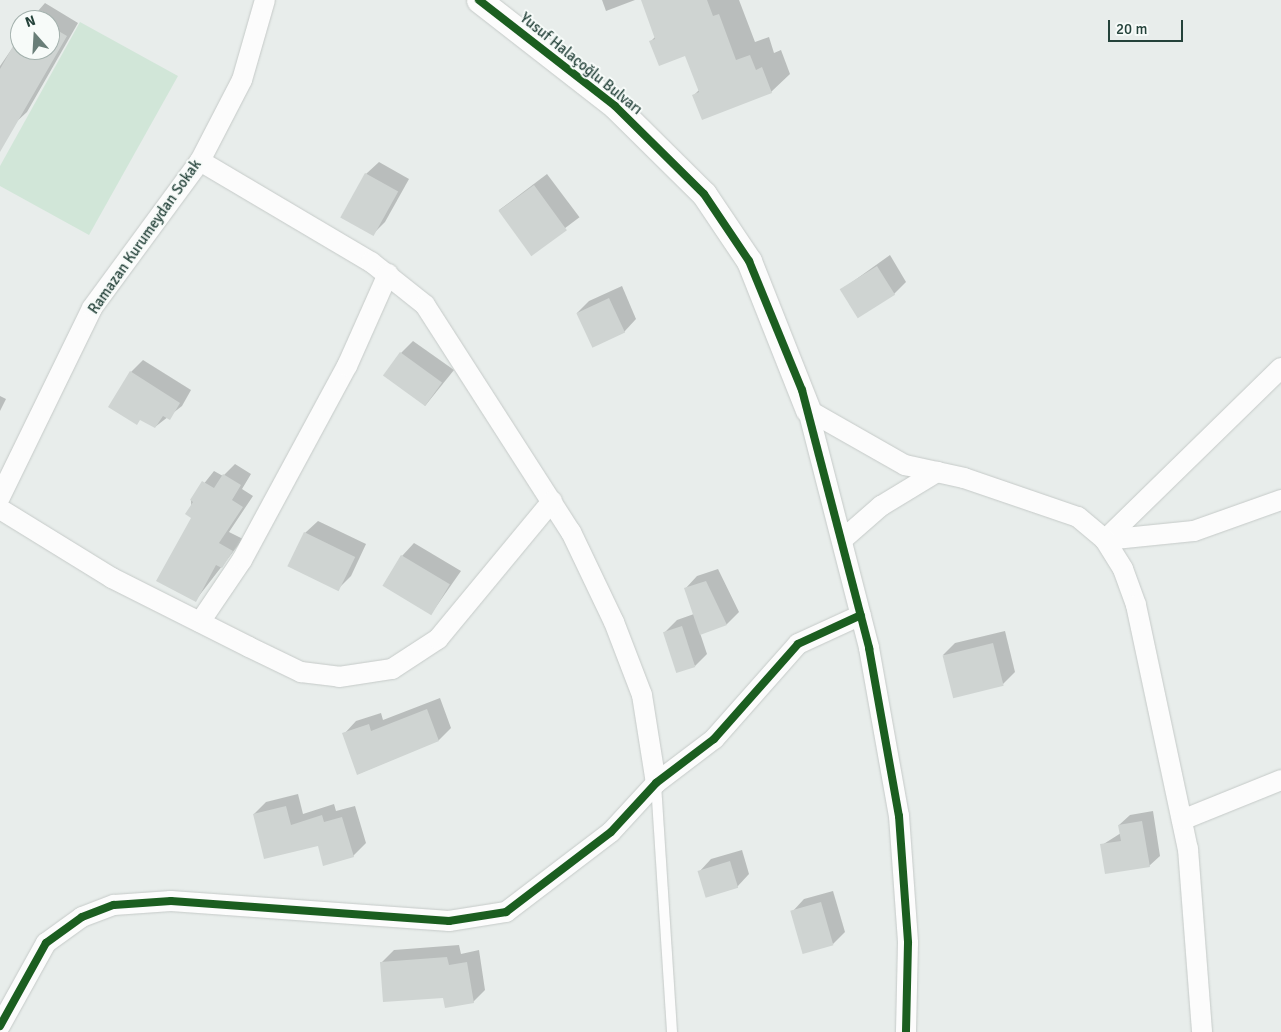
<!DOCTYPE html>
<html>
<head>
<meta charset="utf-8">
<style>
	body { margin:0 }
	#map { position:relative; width:1281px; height:1032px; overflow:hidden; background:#e8edeb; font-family:Signika,sans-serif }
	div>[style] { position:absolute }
	.green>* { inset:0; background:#d1e6d8 }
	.shadow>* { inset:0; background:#0003; transform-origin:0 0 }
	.building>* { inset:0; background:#cfd4d2; transform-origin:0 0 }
	.roads { filter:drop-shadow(0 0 1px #c5cac8) drop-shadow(0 0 1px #c5cac8) }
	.service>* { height:10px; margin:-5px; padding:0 5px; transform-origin:5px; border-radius:5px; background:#fcfcfc }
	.minor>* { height:20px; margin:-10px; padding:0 10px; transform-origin:10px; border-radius:10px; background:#fcfcfc }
	.tertiary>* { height:25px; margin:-12.5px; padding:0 12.5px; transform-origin:12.5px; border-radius:12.5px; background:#fcfcfc }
	.cycleway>* { height:8px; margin:-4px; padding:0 4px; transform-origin:4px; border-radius:4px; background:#1b5e20 }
	span { translate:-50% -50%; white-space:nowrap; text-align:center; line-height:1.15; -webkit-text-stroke:4px #f7fbf9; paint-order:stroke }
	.street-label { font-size:15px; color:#24423a }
	.north { position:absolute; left:10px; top:10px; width:50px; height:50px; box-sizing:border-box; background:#f7fbf9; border:1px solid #a3b1ad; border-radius:50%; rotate:341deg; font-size:14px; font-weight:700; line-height:20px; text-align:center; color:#24423a }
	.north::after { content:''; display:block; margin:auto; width:18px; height:22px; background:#697e78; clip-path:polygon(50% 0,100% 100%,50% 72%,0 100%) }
	.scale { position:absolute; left:1108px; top:20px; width:75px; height:22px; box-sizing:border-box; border:2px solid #24423a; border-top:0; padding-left:6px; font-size:15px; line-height:18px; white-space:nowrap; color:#24423a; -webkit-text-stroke:4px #f7fbf9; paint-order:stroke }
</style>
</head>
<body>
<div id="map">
	<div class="green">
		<div style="clip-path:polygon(80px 22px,178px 76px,89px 235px,0 186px,0 166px)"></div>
	</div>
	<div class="shadow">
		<div style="clip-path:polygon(602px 0,635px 0,606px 11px)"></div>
		<div style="clip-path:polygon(642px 0,739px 0,755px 42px,769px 37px,774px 53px,781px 50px,790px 74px,771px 92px,694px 95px,699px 90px,686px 55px,651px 41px,656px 36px)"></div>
		<div style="clip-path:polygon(45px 3px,78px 23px,27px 112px,14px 124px,0 116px,0 66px,20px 37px,20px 50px,50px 50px,50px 20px,30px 20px)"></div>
		<div style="clip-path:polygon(379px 162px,409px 179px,385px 222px,373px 234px,366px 174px)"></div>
		<div style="left:547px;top:174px;width:54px;height:60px;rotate:53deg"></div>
		<div style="clip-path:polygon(890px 255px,906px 282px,894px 294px,841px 290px)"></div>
		<div style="clip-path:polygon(622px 286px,636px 319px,624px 332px,577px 313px,589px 301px)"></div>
		<div style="clip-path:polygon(413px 341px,454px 370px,425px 406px,401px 353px)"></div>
		<div style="clip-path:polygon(143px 360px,191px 390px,182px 406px,155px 427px,131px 372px)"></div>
		<div style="clip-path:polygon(0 396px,6px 399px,0 411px)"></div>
		<div style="clip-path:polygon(235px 464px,251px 474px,242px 489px,253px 496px,229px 532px,243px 539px,195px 601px,191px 500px,214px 471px,223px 476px)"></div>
		<div style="clip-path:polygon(318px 521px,366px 544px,351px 576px,338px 589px,305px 533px)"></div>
		<div style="clip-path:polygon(414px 543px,461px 571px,431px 614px,402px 556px)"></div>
		<div style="clip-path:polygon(718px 569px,739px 612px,727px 624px,700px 633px,707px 654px,695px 666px,665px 632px,677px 620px,694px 614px,685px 589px,697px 576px)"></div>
		<div style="clip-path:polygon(1005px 631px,1015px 672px,1003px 684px,943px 655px,955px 643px)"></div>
		<div style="clip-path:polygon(440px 698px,451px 728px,439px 740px,358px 774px,344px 734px,356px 721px,381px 713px,383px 720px)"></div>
		<div style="clip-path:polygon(298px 794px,303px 814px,334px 804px,336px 811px,355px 806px,366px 843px,353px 856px,254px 814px,266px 802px)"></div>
		<div style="clip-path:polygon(1153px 811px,1160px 856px,1149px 866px,1102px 845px,1121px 833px,1119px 825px,1130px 815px)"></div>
		<div style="clip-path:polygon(742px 850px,749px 874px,737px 887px,699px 872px,711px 859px)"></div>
		<div style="clip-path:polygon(833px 891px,845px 932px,833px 944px,792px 912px,804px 899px)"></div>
		<div style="clip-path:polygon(459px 945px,461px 954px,479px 950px,485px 990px,473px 1002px,444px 997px,382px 962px,394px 950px)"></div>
	</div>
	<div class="building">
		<div style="clip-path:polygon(641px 0,707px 0,713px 16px,719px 14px,736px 60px,750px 55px,756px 70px,762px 67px,772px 93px,702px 120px,692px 95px,699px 92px,685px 56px,659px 66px,649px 41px,655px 39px)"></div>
		<div style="clip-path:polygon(50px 26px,67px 36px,0 152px,0 69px,20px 34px,20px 50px,50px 50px)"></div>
		<div style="left:365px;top:173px;width:38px;height:51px;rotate:29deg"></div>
		<div style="left:534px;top:185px;width:56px;height:44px;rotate:54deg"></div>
		<div style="left:877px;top:266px;width:34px;height:44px;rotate:58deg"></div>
		<div style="left:609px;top:298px;width:38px;height:36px;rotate:65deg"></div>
		<div style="left:400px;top:352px;width:52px;height:29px;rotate:36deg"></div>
		<div style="clip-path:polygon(130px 371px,180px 403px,170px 420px,163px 416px,155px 428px,140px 420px,137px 425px,108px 407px)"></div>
		<div style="clip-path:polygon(223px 474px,241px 485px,232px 500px,243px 507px,219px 543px,233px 551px,222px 568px,216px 565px,196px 602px,156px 581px,191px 518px,185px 514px,193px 502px,190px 500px,202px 481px,214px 488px)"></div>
		<div style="left:304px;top:532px;width:57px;height:38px;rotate:26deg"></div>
		<div style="left:401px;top:555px;width:57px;height:36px;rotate:31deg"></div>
		<div style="clip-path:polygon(706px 581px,727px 625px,700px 635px,684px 588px)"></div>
		<div style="left:682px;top:626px;width:43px;height:20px;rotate:72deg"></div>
		<div style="left:993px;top:643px;width:44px;height:52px;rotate:76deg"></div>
		<div style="clip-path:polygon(427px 709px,439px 741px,357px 775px,342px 733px,369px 724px,371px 731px)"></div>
		<div style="clip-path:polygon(286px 806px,291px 825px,322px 815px,324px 822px,342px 817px,354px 857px,323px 866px,318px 846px,264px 859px,253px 814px)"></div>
		<div style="clip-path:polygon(1142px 821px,1150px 867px,1105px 874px,1100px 844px,1121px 841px,1118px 825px)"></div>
		<div style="left:730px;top:861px;width:28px;height:34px;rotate:73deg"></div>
		<div style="left:821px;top:902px;width:45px;height:32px;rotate:74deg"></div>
		<div style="clip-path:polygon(447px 957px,449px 965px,467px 962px,474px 1003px,445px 1008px,443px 998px,383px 1002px,380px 962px)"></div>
	</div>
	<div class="roads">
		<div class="service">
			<div style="left:656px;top:784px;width:249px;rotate:86.3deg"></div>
		</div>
		<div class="minor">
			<div style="left:200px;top:161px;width:199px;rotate:30.6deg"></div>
			<div style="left:371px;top:262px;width:69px;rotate:38.5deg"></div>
			<div style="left:425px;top:305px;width:270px;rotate:57.3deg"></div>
			<div style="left:571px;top:532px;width:100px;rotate:64.5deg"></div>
			<div style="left:614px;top:622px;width:78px;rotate:69deg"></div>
			<div style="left:642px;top:695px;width:89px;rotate:81deg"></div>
			<div style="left:1281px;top:368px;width:246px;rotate:135.7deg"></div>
			<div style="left:1105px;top:540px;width:89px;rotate:-5.8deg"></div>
			<div style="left:1194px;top:531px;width:92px;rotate:-19.6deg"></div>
			<div style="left:808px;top:410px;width:112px;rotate:29.6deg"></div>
			<div style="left:905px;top:465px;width:60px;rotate:12.4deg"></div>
			<div style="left:964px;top:478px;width:120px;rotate:18.9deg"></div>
			<div style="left:1078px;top:517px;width:35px;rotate:40deg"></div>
			<div style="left:1105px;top:540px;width:34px;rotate:58deg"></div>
			<div style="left:1123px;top:569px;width:38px;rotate:70deg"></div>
			<div style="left:1136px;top:605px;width:249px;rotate:78deg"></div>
			<div style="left:1188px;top:849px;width:184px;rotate:85.6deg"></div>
			<div style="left:808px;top:410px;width:246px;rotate:75.6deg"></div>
			<div style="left:869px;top:648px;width:171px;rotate:79.9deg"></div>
			<div style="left:899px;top:816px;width:127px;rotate:85.9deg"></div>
			<div style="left:908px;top:943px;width:89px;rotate:91.3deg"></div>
			<div style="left:0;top:497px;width:210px;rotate:-64deg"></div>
			<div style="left:92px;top:308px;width:182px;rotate:-53.7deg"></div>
			<div style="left:200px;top:161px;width:91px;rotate:-62.6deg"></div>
			<div style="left:242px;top:80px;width:83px;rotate:-74deg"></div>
			<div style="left:0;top:509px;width:132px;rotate:31.6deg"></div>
			<div style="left:112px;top:578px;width:153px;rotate:26.7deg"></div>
			<div style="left:249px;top:647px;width:58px;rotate:25.7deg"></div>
			<div style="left:301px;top:672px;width:38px;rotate:7deg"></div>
			<div style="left:339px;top:677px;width:54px;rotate:-8.6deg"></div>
			<div style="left:392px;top:669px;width:55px;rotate:-33.1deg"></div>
			<div style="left:438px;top:639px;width:179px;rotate:-50.4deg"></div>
			<div style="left:842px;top:540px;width:52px;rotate:-41.1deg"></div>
			<div style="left:881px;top:506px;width:66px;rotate:-31.3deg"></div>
			<div style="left:200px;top:622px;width:75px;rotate:-55.9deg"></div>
			<div style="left:242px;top:560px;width:221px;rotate:-61.6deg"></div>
			<div style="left:347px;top:366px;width:101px;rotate:-66deg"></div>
			<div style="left:1182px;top:820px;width:107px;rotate:-22deg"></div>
			<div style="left:0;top:1026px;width:95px;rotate:-61deg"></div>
			<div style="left:46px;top:943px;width:44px;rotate:-35.8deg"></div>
			<div style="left:82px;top:917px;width:34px;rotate:-21deg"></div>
			<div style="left:114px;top:905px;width:57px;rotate:-4deg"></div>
			<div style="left:171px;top:901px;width:279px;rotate:4.1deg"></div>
			<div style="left:449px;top:921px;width:58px;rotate:-9deg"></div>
			<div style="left:506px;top:912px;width:132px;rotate:-37.3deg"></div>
			<div style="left:611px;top:832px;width:67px;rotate:-47.4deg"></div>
			<div style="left:656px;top:783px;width:73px;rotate:-37.2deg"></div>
			<div style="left:714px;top:739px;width:127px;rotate:-48.5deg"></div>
			<div style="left:798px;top:644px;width:69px;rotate:-24.7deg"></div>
		</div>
		<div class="tertiary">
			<div style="left:479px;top:0;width:172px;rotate:37.9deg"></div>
			<div style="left:615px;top:106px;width:125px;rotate:44.7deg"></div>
			<div style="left:704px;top:194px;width:81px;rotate:56.1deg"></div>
			<div style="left:749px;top:261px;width:160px;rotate:68.4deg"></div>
		</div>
	</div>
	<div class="cycleway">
		<div style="left:479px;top:0;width:172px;rotate:37.9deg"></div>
		<div style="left:615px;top:106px;width:125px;rotate:44.7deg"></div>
		<div style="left:704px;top:194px;width:81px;rotate:56.1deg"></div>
		<div style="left:749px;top:261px;width:139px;rotate:67.7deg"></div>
		<div style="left:802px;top:390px;width:267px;rotate:75.4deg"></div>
		<div style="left:869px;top:648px;width:171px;rotate:79.9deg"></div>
		<div style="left:899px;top:816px;width:127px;rotate:85.9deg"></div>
		<div style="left:908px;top:943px;width:89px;rotate:91.3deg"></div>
		<div style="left:0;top:1026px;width:95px;rotate:-61deg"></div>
		<div style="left:46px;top:943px;width:44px;rotate:-35.8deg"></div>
		<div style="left:82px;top:917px;width:34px;rotate:-21deg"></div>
		<div style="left:114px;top:905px;width:57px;rotate:-4deg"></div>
		<div style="left:171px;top:901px;width:279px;rotate:4.1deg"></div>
		<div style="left:449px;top:921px;width:58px;rotate:-9deg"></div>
		<div style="left:506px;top:912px;width:132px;rotate:-37.3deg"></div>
		<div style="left:611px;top:832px;width:67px;rotate:-47.4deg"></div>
		<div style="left:656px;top:783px;width:73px;rotate:-37.2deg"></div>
		<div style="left:714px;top:739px;width:127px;rotate:-48.5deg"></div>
		<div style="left:798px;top:644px;width:69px;rotate:-24.7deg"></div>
	</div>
	<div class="street-label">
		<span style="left:581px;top:64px;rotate:39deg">Yusuf Halaçoğlu Bulvarı</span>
		<span style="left:145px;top:237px;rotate:-55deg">Ramazan Kurumeydan Sokak</span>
	</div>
	<div class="north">N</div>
	<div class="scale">20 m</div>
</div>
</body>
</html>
